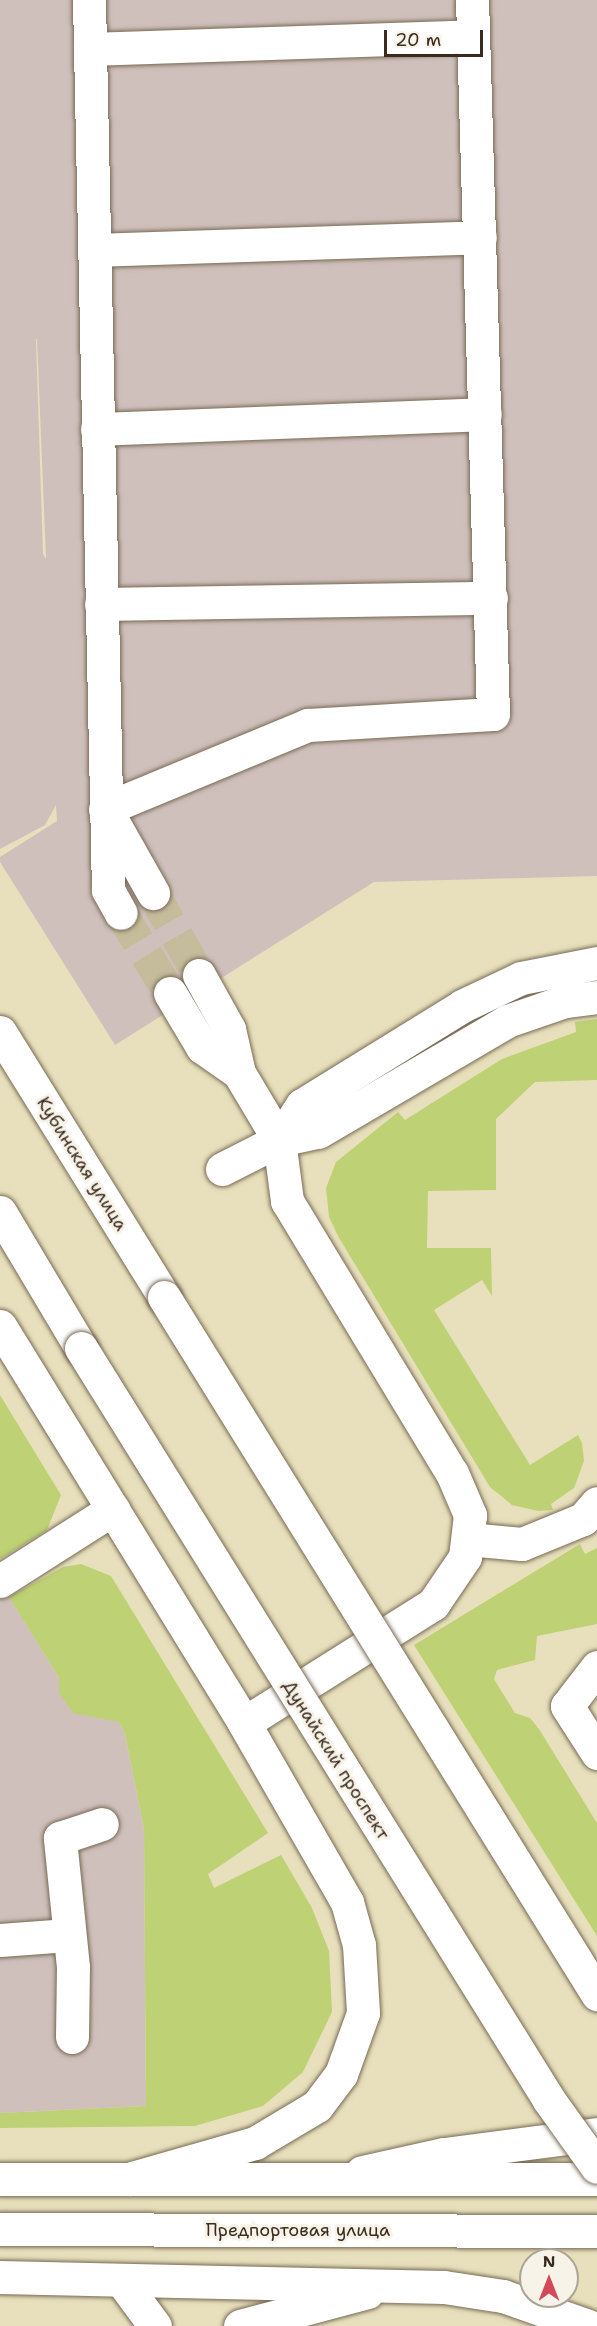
<!DOCTYPE html>
<html>
<head>
<meta charset="utf-8">
<style>
	body { margin:0 }
	#map { position:relative; width:597px; height:2326px; overflow:hidden; background:#e8e0bc; font-family:"Shantell Sans",sans-serif }
	div>[style] { position:absolute }
	.industrial>* { inset:0; background:#d0c0bc }
	.green>* { inset:0; background:#bed175 }
	.minor-tunnel>* { height:33px; margin-top:-16.5px; transform-origin:0; background:repeating-linear-gradient(90deg,#c5bc9c 0 33px,transparent 0 49px) }
	.roads { filter:drop-shadow(0 0 2px #786a55) drop-shadow(0 0 2px #786a55) }
	.minor>* { height:33px; margin:-16.5px; padding:0 16.5px; transform-origin:16.5px; border-radius:16.5px; background:#fff }
	.major>* { height:33px; margin:-16.5px; padding:0 16.5px; transform-origin:16.5px; border-radius:16.5px; background:#fff }
	.bridges { filter:drop-shadow(0 0 2px #786a55) drop-shadow(0 0 2px #786a55) }
	.major-bridge>* { height:33px; margin:-16.5px; padding:0 16.5px; transform-origin:16.5px; border-radius:16.5px; background:#fff }
	span { translate:-50% -50%; white-space:nowrap; text-align:center; line-height:1.15; -webkit-text-stroke:6px #f7f3e8; paint-order:stroke }
	.street-label { font-size:18px; color:#3b2a1e }
	.north { position:absolute; left:519px; top:2248px; width:60px; height:60px; box-sizing:border-box; background:#f7f3e8; border:2px solid #aca397; border-radius:50%; rotate:0deg; font-size:16px; font-weight:700; line-height:24px; text-align:center; color:#3b2a1e }
	.north::after { content:''; display:block; margin:auto; width:21px; height:27px; background:#d1495b; clip-path:polygon(50% 0,100% 100%,50% 72%,0 100%) }
	.scale { position:absolute; left:384px; top:30px; width:99px; height:27px; box-sizing:border-box; border:3px solid #3b2a1e; border-top:0; padding-left:8px; font-size:18px; line-height:21px; white-space:nowrap; color:#3b2a1e; -webkit-text-stroke:4px #f7f3e8; paint-order:stroke }
</style>
</head>
<body>
<div id="map">
	<div class="industrial">
		<div style="clip-path:polygon(evenodd,0 0,597px 0,597px 876px,374px 882px,115px 1045px,0 862px,0 857px,57px 821px,56px 805px,45px 825px,0 849px,0 0,36px 339px,37px 339px,46px 559px,43px 554px,36px 339px)"></div>
		<div style="clip-path:polygon(0 1582px,59px 1678px,59px 1693px,119px 1722px,125px 1734px,144px 1829px,146px 2106px,0 2113px)"></div>
	</div>
	<div class="green">
		<div style="clip-path:polygon(597px 1019px,597px 1080px,535px 1082px,496px 1119px,496px 1190px,428px 1191px,427px 1248px,491px 1248px,492px 1296px,482px 1280px,434px 1310px,530px 1465px,578px 1435px,582px 1443px,584px 1461px,574px 1488px,551px 1504px,553px 1510px,538px 1511px,512px 1505px,490px 1487px,339px 1238px,329px 1217px,326px 1188px,336px 1162px,398px 1112px,405px 1120px,502px 1059px,576px 1032px,575px 1022px)"></div>
		<div style="clip-path:polygon(0 1395px,61px 1495px,47px 1530px,0 1559px)"></div>
		<div style="clip-path:polygon(580px 1544px,585px 1554px,597px 1548px,597px 1624px,537px 1636px,535px 1660px,497px 1670px,494px 1679px,515px 1713px,530px 1718px,539px 1729px,597px 1823px,597px 1936px,414px 1645px)"></div>
		<div style="clip-path:polygon(81px 1564px,111px 1576px,268px 1833px,208px 1874px,214px 1888px,281px 1855px,312px 1908px,329px 1951px,332px 2012px,303px 2072px,263px 2106px,195px 2126px,0 2128px,0 2113px,146px 2106px,144px 1829px,125px 1734px,119px 1722px,73px 1713px,59px 1693px,59px 1678px,9px 1597px,63px 1567px)"></div>
	</div>
	<div class="minor-tunnel">
		<div style="left:153px;top:893px;width:94px;rotate:60.7deg"></div>
		<div style="left:121px;top:913px;width:94px;rotate:58.5deg"></div>
	</div>
	<div class="roads">
		<div class="minor">
			<div style="left:89px;top:0;width:890px;rotate:88.78deg"></div>
			<div style="left:108px;top:890px;width:26px;rotate:61deg"></div>
			<div style="left:90px;top:49px;width:383px;rotate:-1.9deg"></div>
			<div style="left:94px;top:250px;width:386px;rotate:-1.9deg"></div>
			<div style="left:97px;top:429px;width:388px;rotate:-2.2deg"></div>
			<div style="left:101px;top:604px;width:390px;rotate:-0.9deg"></div>
			<div style="left:105px;top:809px;width:220px;rotate:-22.5deg"></div>
			<div style="left:308px;top:725px;width:185px;rotate:-3.4deg"></div>
			<div style="left:493px;top:714px;width:714px;rotate:-91.68deg"></div>
			<div style="left:108px;top:813px;width:92px;rotate:60.6deg"></div>
			<div style="left:199px;top:975px;width:62px;rotate:60.9deg"></div>
			<div style="left:229px;top:1029px;width:45px;rotate:77.2deg"></div>
			<div style="left:239px;top:1073px;width:78px;rotate:59.2deg"></div>
			<div style="left:279px;top:1140px;width:62px;rotate:82.5deg"></div>
			<div style="left:287px;top:1201px;width:318px;rotate:58.8deg"></div>
			<div style="left:452px;top:1473px;width:46px;rotate:66.8deg"></div>
			<div style="left:470px;top:1515px;width:42px;rotate:96.8deg"></div>
			<div style="left:465px;top:1557px;width:57px;rotate:124.2deg"></div>
			<div style="left:433px;top:1604px;width:223px;rotate:147.8deg"></div>
			<div style="left:170px;top:993px;width:63px;rotate:59.3deg"></div>
			<div style="left:202px;top:1047px;width:45px;rotate:35.1deg"></div>
			<div style="left:279px;top:1140px;width:42px;rotate:-56.7deg"></div>
			<div style="left:302px;top:1105px;width:188px;rotate:-31.7deg"></div>
			<div style="left:462px;top:1006px;width:65px;rotate:-25.4deg"></div>
			<div style="left:521px;top:978px;width:77px;rotate:-11.2deg"></div>
			<div style="left:222px;top:1169px;width:64px;rotate:-27deg"></div>
			<div style="left:279px;top:1140px;width:40px;rotate:-12deg"></div>
			<div style="left:318px;top:1132px;width:219px;rotate:-30.4deg"></div>
			<div style="left:507px;top:1021px;width:61px;rotate:-19deg"></div>
			<div style="left:565px;top:1001px;width:32px;rotate:-7deg"></div>
			<div style="left:468px;top:1539px;width:54px;rotate:5.3deg"></div>
			<div style="left:522px;top:1544px;width:66px;rotate:-22.3deg"></div>
			<div style="left:583px;top:1519px;width:21px;rotate:-49deg"></div>
			<div style="left:0;top:1581px;width:134px;rotate:-32.5deg"></div>
			<div style="left:597px;top:1667px;width:49px;rotate:127.6deg"></div>
			<div style="left:567px;top:1706px;width:56px;rotate:57.4deg"></div>
			<div style="left:0;top:1940px;width:68px;rotate:-4.2deg"></div>
			<div style="left:72px;top:2037px;width:70px;rotate:-89.2deg"></div>
			<div style="left:73px;top:1967px;width:130px;rotate:-95.8deg"></div>
			<div style="left:60px;top:1838px;width:44px;rotate:-18.4deg"></div>
			<div style="left:362px;top:2172px;width:84px;rotate:-12.4deg"></div>
			<div style="left:444px;top:2154px;width:154px;rotate:-7.4deg"></div>
			<div style="left:0;top:2229px;width:597px;rotate:0.19deg"></div>
			<div style="left:121px;top:2280px;width:57px;rotate:53.5deg"></div>
			<div style="left:240px;top:2326px;width:132px;rotate:-14.9deg"></div>
		</div>
		<div class="major">
			<div style="left:0;top:1032px;width:312px;rotate:58.2deg"></div>
			<div style="left:0;top:1212px;width:158px;rotate:59.2deg"></div>
			<div style="left:0;top:1326px;width:466px;rotate:58.4deg"></div>
			<div style="left:244px;top:1723px;width:207px;rotate:60.1deg"></div>
			<div style="left:347px;top:1902px;width:45px;rotate:74.4deg"></div>
			<div style="left:359px;top:1945px;width:68px;rotate:86.6deg"></div>
			<div style="left:363px;top:2013px;width:65px;rotate:109.8deg"></div>
			<div style="left:341px;top:2074px;width:40px;rotate:127deg"></div>
			<div style="left:317px;top:2106px;width:72px;rotate:149.2deg"></div>
			<div style="left:255px;top:2143px;width:131px;rotate:164.1deg"></div>
			<div style="left:0;top:2179px;width:597px"></div>
			<div style="left:0;top:2277px;width:444px;rotate:1.3deg"></div>
			<div style="left:444px;top:2287px;width:60px;rotate:8.7deg"></div>
			<div style="left:503px;top:2296px;width:90px;rotate:19.4deg"></div>
		</div>
	</div>
	<div class="bridges">
		<div class="major-bridge">
			<div style="left:164px;top:1297px;width:821px;rotate:58.15deg"></div>
			<div style="left:81px;top:1348px;width:886px;rotate:58.1deg"></div>
			<div style="left:549px;top:2100px;width:82px;rotate:54.4deg"></div>
		</div>
	</div>
	<div class="street-label">
		<span style="left:82px;top:1164px;rotate:58deg">Кубинская улица</span>
		<span style="left:336px;top:1760px;rotate:58deg">Дунайский проспект</span>
		<span style="left:298px;top:2230px">Предпортовая улица</span>
	</div>
	<div class="north">N</div>
	<div class="scale">20 m</div>
</div>
</body>
</html>
